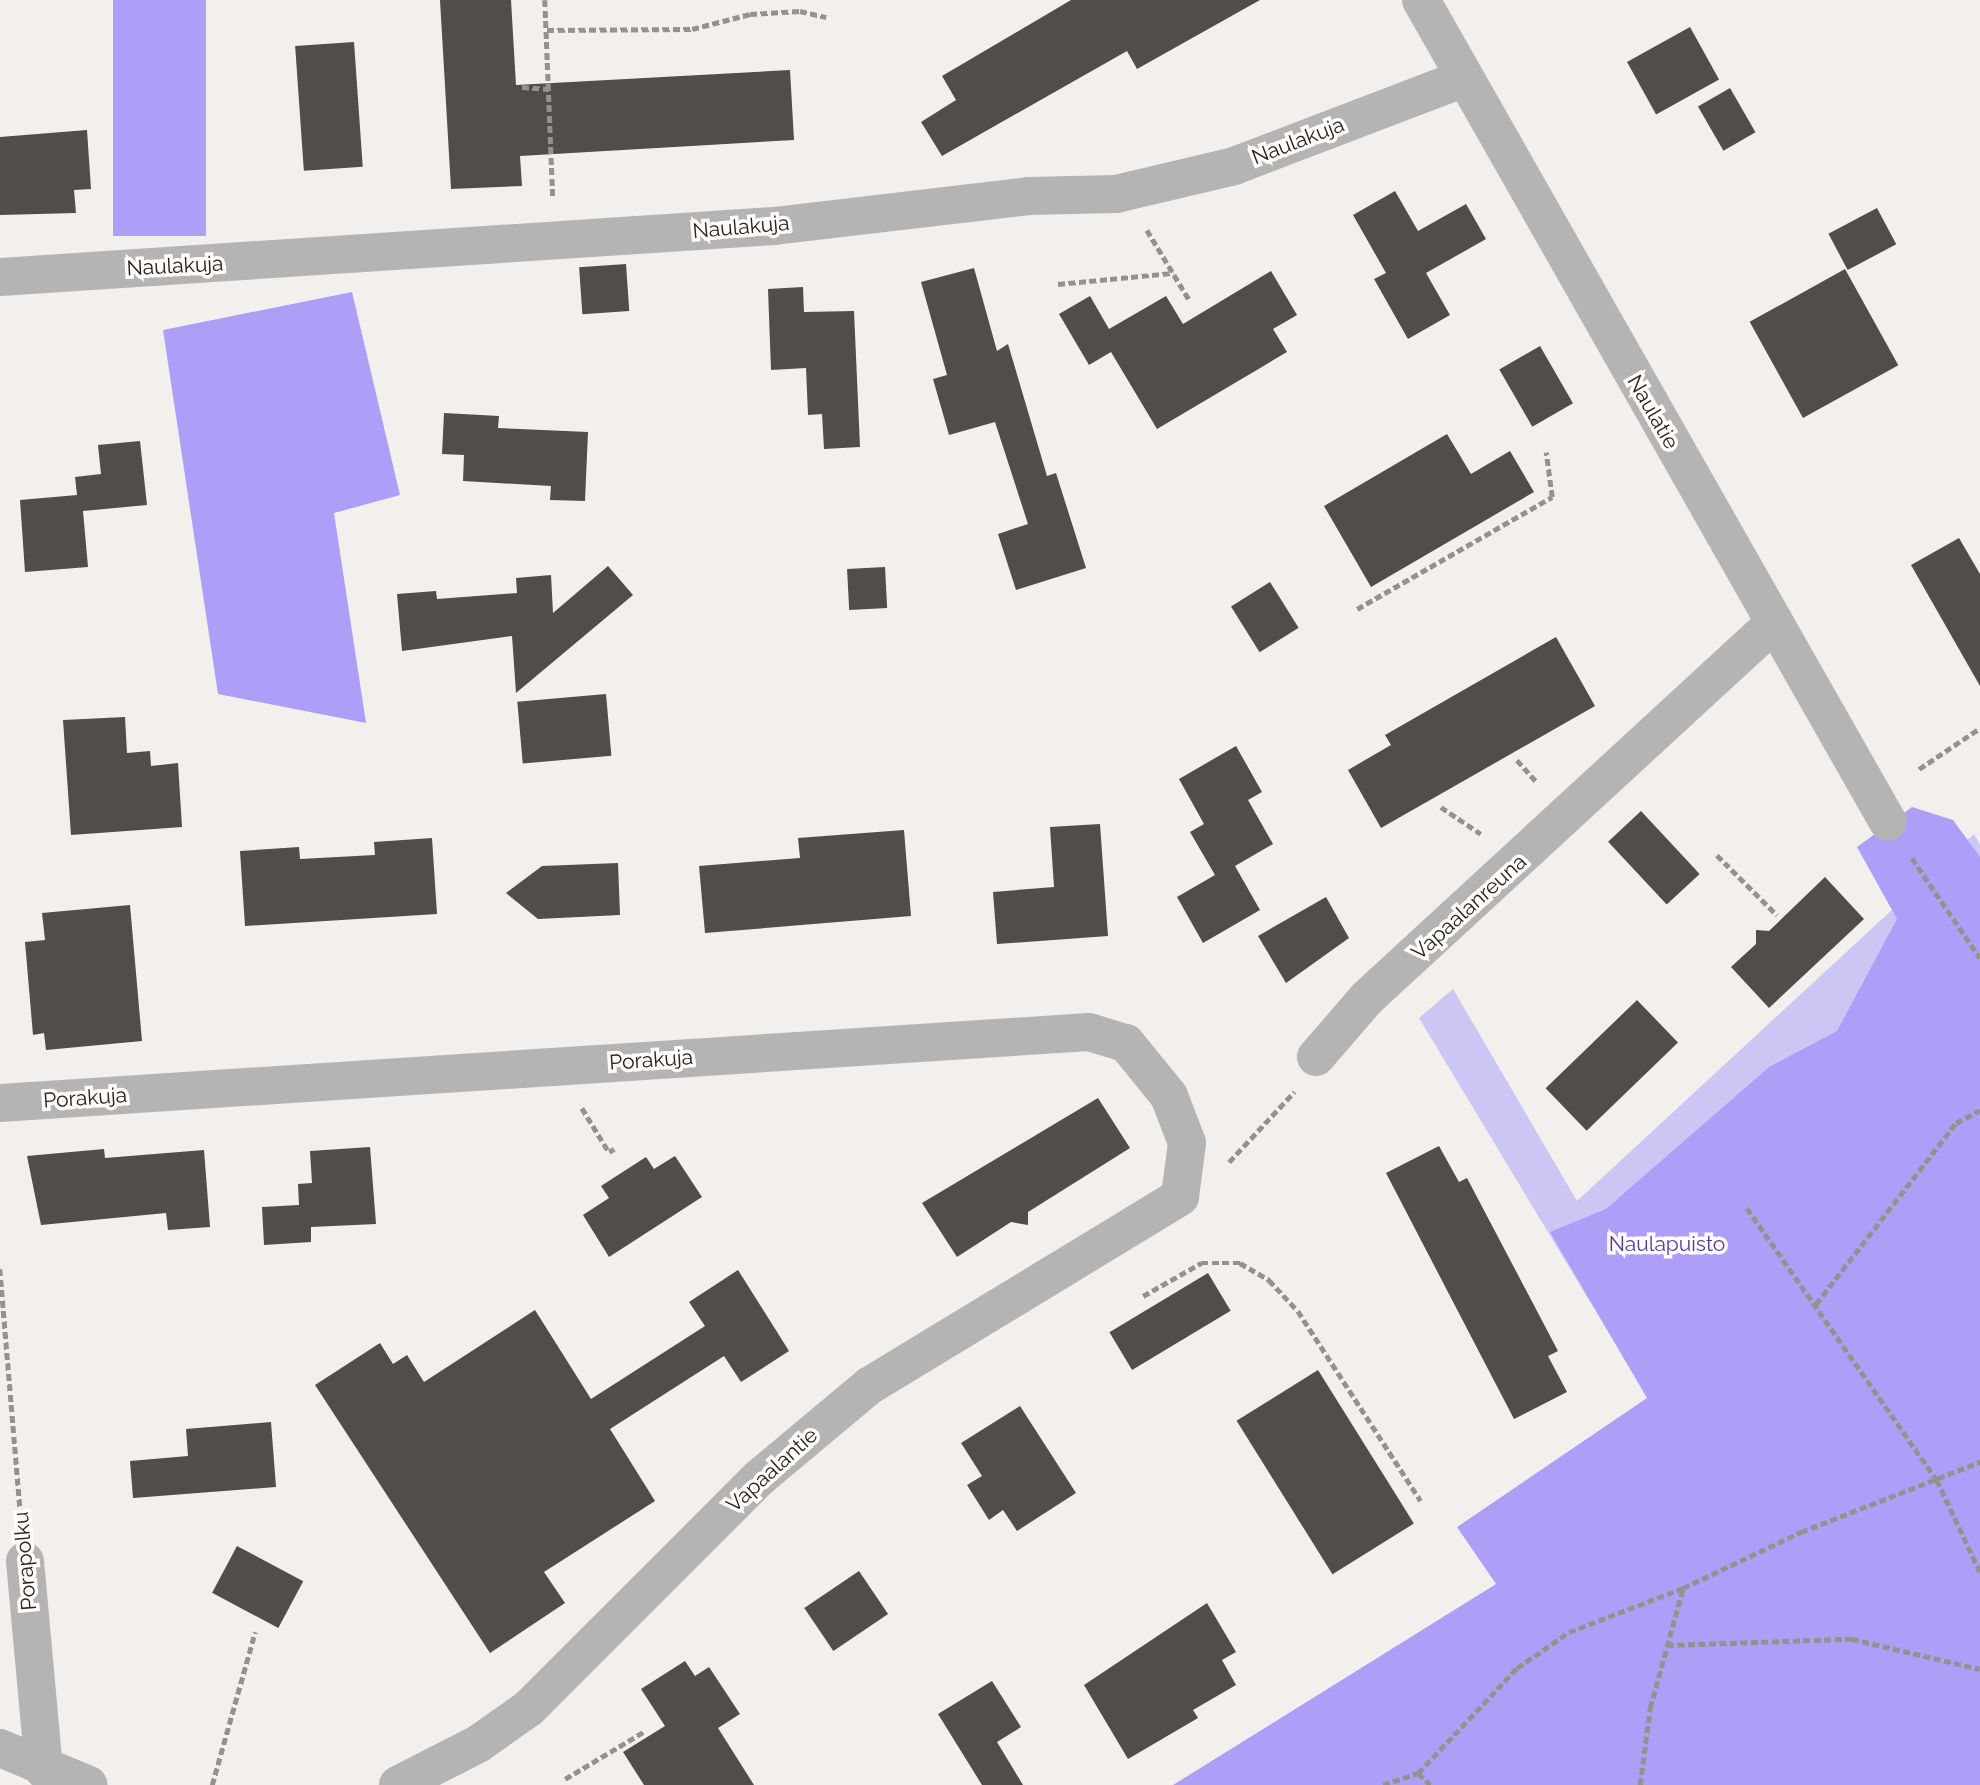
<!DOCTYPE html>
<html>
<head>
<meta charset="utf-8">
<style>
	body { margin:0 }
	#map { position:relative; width:1980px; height:1785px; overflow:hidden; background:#f2efec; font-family:Raleway,sans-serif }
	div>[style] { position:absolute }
	.green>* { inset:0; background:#cbc6f3 }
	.forest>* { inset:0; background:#ad9ff8; transform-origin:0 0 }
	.building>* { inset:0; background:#504d4b; transform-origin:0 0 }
	.path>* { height:4.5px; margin-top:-2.25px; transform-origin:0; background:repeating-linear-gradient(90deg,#94918f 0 7px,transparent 0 10.5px) }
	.minor>* { height:38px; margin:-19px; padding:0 19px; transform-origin:19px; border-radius:19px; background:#b5b4b3 }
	span { translate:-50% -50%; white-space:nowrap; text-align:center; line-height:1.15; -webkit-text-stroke:7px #fffcfa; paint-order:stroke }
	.street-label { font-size:21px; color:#252423 }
	.park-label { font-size:21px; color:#553ba1 }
</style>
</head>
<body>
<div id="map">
	<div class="green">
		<div style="clip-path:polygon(1974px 834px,1980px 845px,1980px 1058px,1648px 1398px,1419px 1018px,1453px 989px,1577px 1201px)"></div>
	</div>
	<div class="forest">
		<div style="left:113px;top:0;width:93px;height:236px"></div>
		<div style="clip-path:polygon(352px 292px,400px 495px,334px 513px,366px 723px,218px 694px,163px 330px)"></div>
		<div style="clip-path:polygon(1912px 807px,1953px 820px,1980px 857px,1980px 1785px,1173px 1785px,1496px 1584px,1457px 1527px,1647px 1398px,1550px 1232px,1606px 1209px,1769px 1067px,1837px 1031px,1897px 919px,1857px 847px)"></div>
	</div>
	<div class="building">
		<div style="clip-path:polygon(440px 0,511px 0,516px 85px,790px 70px,794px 140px,520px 156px,522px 186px,451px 189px)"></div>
		<div style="clip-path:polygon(1071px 0,1260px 0,1137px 69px,1127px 51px,942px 156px,921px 122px,956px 100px,942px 76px)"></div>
		<div style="left:1690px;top:27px;width:60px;height:72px;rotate:61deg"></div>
		<div style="left:354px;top:42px;width:125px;height:59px;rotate:86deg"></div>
		<div style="left:1730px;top:88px;width:51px;height:37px;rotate:60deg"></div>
		<div style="clip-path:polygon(87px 130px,91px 189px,74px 190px,76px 213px,0 215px,0 137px)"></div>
		<div style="clip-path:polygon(1395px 191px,1418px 231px,1466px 204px,1486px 239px,1426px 273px,1450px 315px,1408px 339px,1374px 279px,1386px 273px,1353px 215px)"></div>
		<div style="left:1877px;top:208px;width:41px;height:55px;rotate:62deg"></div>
		<div style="left:626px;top:264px;width:47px;height:47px;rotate:86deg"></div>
		<div style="clip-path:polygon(974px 268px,997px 351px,1008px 344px,1047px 476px,1056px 473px,1086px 568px,1016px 590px,998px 534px,1028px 524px,995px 422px,949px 435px,933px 379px,947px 375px,921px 282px)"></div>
		<div style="left:1845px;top:269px;width:110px;height:109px;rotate:61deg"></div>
		<div style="clip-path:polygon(1271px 271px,1297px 315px,1273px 329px,1287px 352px,1157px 429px,1111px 352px,1089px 365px,1059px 314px,1090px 296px,1109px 329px,1166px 296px,1183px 324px)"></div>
		<div style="clip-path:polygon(803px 287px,804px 312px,854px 311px,860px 447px,824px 449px,822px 414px,808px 415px,806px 368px,771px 370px,768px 289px)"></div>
		<div style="left:1540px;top:346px;width:66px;height:47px;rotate:60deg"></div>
		<div style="clip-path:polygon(444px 413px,499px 416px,498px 428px,588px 432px,585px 501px,550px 500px,551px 486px,463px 481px,464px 455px,442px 454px)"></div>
		<div style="clip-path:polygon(1447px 434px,1471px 474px,1510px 451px,1534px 492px,1371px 587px,1324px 506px)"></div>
		<div style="clip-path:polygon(140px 441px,147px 505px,83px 511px,88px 567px,25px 572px,20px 500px,77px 495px,75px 477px,101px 474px,98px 445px)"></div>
		<div style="clip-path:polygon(1959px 538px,1980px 574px,1980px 686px,1911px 565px)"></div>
		<div style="clip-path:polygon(608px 566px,633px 595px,516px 693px,512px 636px,402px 651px,397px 594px,436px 591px,437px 599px,517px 593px,516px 578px,551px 575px,553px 613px)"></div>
		<div style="left:885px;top:567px;width:41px;height:38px;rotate:87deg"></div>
		<div style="left:1270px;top:582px;width:54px;height:46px;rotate:58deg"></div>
		<div style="clip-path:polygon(1556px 637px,1595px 706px,1381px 828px,1348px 770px,1391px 745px,1385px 735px)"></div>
		<div style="left:606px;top:694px;width:62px;height:89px;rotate:85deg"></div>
		<div style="clip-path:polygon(125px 717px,127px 753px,150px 751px,151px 766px,178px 763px,182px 827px,71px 835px,63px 720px)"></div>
		<div style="clip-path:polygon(1236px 746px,1262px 792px,1248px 800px,1273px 844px,1235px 866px,1260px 910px,1203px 943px,1177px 897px,1215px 875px,1190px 832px,1204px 824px,1179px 779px)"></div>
		<div style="left:1641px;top:811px;width:86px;height:45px;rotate:47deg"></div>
		<div style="clip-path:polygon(1100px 824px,1108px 936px,997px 944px,993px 892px,1054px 887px,1050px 827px)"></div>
		<div style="clip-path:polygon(904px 830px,911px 916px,705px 933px,699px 866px,800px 858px,798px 838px)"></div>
		<div style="clip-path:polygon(432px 838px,437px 914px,245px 926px,240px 851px,299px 847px,300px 859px,375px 855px,374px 842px)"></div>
		<div style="clip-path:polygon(618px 863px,620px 915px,538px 919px,506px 893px,542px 866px)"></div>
		<div style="clip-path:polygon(1825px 877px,1864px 919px,1769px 1008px,1731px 967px,1756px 944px,1756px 930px,1769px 931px)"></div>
		<div style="clip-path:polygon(1326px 897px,1349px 938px,1286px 983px,1258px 936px)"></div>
		<div style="clip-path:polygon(130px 905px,142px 1041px,46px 1050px,44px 1033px,33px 1035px,25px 942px,45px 940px,42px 913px)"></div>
		<div style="left:1637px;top:1000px;width:59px;height:127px;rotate:46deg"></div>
		<div style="clip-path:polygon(1098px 1098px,1130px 1148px,1028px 1212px,1028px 1225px,1011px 1222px,957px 1257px,922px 1203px)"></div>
		<div style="clip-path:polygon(1439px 1146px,1459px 1182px,1467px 1178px,1558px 1351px,1548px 1356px,1567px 1392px,1514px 1419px,1386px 1173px)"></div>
		<div style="clip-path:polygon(370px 1147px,376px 1224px,311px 1227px,311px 1242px,264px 1245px,262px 1207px,299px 1205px,298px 1184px,312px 1183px,310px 1151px)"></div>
		<div style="clip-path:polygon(104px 1149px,105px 1158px,204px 1150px,210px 1227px,168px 1230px,166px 1213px,41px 1225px,27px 1156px)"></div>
		<div style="clip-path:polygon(675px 1156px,702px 1197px,609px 1257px,583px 1215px,609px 1198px,601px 1186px,646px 1157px,654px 1169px)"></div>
		<div style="clip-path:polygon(738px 1270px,789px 1351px,741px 1382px,724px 1356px,610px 1429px,655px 1501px,544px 1572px,565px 1603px,490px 1653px,315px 1385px,380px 1343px,393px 1364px,407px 1355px,424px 1382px,535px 1310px,591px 1399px,705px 1326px,689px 1302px)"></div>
		<div style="left:1208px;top:1273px;width:44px;height:115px;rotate:59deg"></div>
		<div style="left:1318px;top:1370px;width:181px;height:96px;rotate:58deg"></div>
		<div style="clip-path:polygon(1020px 1406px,1076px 1493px,1017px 1531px,1003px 1510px,989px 1520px,967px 1485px,982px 1476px,961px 1443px)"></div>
		<div style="clip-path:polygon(271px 1422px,276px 1487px,133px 1498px,130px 1461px,188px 1456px,186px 1429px)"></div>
		<div style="left:237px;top:1546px;width:75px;height:53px;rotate:28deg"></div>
		<div style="left:859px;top:1571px;width:52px;height:66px;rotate:56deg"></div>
		<div style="clip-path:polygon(1207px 1603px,1236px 1652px,1222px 1660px,1236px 1685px,1193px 1710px,1198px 1718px,1128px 1759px,1084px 1685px)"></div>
		<div style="clip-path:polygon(685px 1661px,695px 1676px,709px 1667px,740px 1714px,718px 1728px,754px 1785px,644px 1785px,623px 1752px,665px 1726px,641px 1689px)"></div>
		<div style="clip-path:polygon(992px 1681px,1021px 1727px,997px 1742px,1023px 1785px,982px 1785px,938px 1714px)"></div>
	</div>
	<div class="path">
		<div style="left:545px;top:0;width:198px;rotate:87.7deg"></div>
		<div style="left:547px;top:30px;width:145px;rotate:-0.4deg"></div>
		<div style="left:692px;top:29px;width:60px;rotate:-14.5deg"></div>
		<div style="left:750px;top:14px;width:50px;rotate:-3.4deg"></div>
		<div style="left:800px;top:11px;width:27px;rotate:13deg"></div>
		<div style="left:522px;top:87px;width:27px;rotate:4deg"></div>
		<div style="left:1147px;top:230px;width:83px;rotate:58.8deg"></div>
		<div style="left:1058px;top:284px;width:116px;rotate:-5.5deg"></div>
		<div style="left:1357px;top:609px;width:225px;rotate:-29.9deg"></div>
		<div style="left:1552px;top:497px;width:45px;rotate:-97.6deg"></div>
		<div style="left:1517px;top:760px;width:31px;rotate:48deg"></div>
		<div style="left:1919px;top:769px;width:73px;rotate:-33.9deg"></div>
		<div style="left:1441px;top:807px;width:48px;rotate:34deg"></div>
		<div style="left:1717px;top:855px;width:85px;rotate:45deg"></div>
		<div style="left:1912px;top:858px;width:121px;rotate:55.8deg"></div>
		<div style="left:582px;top:1108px;width:52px;rotate:58.5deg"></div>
		<div style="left:609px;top:1152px;width:6px;rotate:-31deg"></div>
		<div style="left:1229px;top:1162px;width:96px;rotate:-47.1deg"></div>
		<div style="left:1747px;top:1208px;width:332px;rotate:55.1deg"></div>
		<div style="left:1937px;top:1480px;width:102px;rotate:64.9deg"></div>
		<div style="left:0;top:1269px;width:251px;rotate:85.2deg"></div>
		<div style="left:1143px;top:1296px;width:67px;rotate:-29.6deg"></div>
		<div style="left:1201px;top:1263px;width:39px"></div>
		<div style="left:1240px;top:1263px;width:34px;rotate:30deg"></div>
		<div style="left:1269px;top:1280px;width:42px;rotate:46.9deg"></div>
		<div style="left:1298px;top:1311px;width:226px;rotate:57.1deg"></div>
		<div style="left:1816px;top:1304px;width:229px;rotate:-52.3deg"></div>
		<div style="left:1956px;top:1123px;width:27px;rotate:-28deg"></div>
		<div style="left:1667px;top:1645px;width:185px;rotate:-1.9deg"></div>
		<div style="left:1852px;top:1639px;width:131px;rotate:13.2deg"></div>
		<div style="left:1418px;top:1773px;width:18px;rotate:43deg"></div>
		<div style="left:565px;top:1779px;width:93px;rotate:-31deg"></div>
		<div style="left:212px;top:1785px;width:159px;rotate:-74.3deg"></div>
		<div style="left:1383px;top:1785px;width:37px;rotate:-19deg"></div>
		<div style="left:1418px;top:1773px;width:144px;rotate:-46.7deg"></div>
		<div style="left:1517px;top:1668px;width:63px;rotate:-34.7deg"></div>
		<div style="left:1569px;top:1632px;width:122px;rotate:-21.1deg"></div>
		<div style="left:1640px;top:1785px;width:78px;rotate:-82.6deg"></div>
		<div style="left:1650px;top:1708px;width:124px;rotate:-74.6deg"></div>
		<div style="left:1683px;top:1588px;width:131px;rotate:-25.4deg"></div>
		<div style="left:1801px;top:1532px;width:192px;rotate:-21.4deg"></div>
	</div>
	<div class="minor">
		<div style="left:1421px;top:0;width:945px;rotate:60.4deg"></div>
		<div style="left:0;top:277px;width:776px;rotate:-3.77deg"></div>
		<div style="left:774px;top:226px;width:256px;rotate:-6.7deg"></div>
		<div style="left:1028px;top:196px;width:88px;rotate:-1.3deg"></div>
		<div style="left:1116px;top:194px;width:121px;rotate:-13.3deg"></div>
		<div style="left:1234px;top:166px;width:244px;rotate:-20.9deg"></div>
		<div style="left:1316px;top:1057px;width:78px;rotate:-49.2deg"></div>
		<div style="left:1367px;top:998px;width:551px;rotate:-42.64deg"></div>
		<div style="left:0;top:1103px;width:1091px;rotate:-3.73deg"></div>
		<div style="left:1089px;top:1032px;width:39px;rotate:17deg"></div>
		<div style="left:1126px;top:1043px;width:68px;rotate:50.9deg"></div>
		<div style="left:1169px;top:1096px;width:50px;rotate:69deg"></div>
		<div style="left:1187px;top:1143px;width:54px;rotate:97.4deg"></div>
		<div style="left:1180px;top:1197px;width:364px;rotate:148.7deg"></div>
		<div style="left:869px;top:1386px;width:143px;rotate:140.1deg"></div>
		<div style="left:759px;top:1478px;width:325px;rotate:135deg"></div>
		<div style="left:529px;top:1708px;width:62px;rotate:144.8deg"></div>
		<div style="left:478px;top:1744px;width:90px;rotate:152.9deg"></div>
		<div style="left:25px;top:1561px;width:210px;rotate:84.8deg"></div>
		<div style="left:0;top:1748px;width:96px;rotate:22.6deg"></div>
	</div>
	<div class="street-label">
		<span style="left:1298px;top:141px;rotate:-21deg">Naulakuja</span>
		<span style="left:741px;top:227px;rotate:-5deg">Naulakuja</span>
		<span style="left:175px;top:266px;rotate:-3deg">Naulakuja</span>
		<span style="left:1653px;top:412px;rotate:60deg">Naulatie</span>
		<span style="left:1469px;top:907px;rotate:-42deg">Vapaalanreuna</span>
		<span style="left:651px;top:1060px;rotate:-4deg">Porakuja</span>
		<span style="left:85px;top:1098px;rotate:-4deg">Porakuja</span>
		<span style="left:772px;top:1470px;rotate:-42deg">Vapaalantie</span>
		<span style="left:25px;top:1561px;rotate:-95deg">Porapolku</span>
	</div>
	<div class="park-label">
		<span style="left:1667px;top:1244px">Naulapuisto</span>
	</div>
</div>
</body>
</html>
